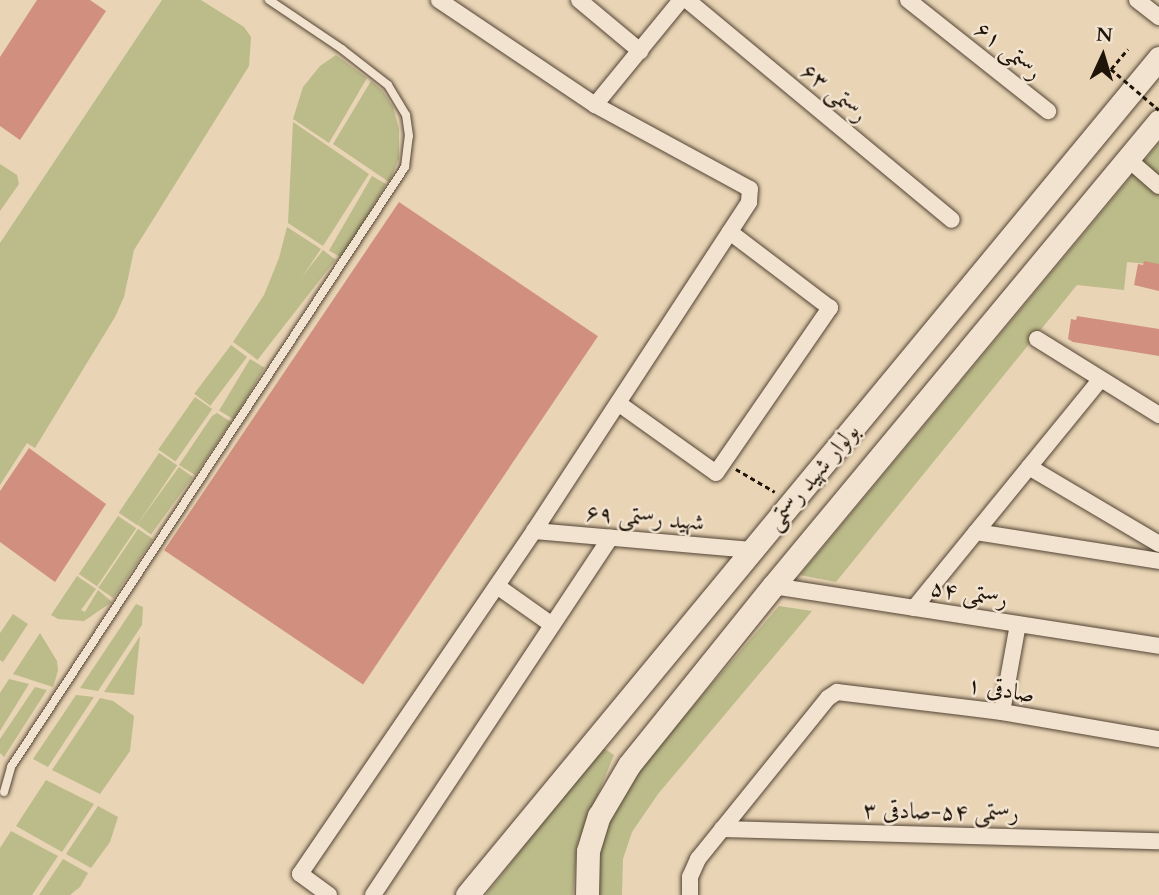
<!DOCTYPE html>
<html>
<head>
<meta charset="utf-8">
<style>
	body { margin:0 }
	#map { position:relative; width:1159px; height:895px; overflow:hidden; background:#e9d4b5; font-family:Cardo,Amiri,serif }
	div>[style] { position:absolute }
	.green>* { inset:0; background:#bcbb8a; transform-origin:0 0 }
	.building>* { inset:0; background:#d1907f; transform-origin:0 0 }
	.path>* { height:2.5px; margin-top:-1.25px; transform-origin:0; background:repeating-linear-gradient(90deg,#1f1409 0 5px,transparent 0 8.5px) }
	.roads { filter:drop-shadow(0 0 2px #524434) drop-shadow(0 0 2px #524434) }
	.service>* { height:8px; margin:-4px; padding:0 4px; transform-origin:4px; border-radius:4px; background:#f1e3cf }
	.minor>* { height:16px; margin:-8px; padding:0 8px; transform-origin:8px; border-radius:8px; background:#f1e3cf }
	.secondary>* { height:23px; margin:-11.5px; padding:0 11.5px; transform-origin:11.5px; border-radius:11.5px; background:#f1e3cf }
	.path-bridge>* { height:2.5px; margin-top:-1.25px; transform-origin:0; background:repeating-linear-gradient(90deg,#1f1409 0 5px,transparent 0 8.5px) }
	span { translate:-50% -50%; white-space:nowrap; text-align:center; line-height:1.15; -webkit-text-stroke:5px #f1e3cf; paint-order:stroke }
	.street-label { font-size:23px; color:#1f1409 }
	.north { position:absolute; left:1068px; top:21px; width:70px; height:70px; -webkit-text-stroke:5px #f1e3cf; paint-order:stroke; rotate:4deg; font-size:19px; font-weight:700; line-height:28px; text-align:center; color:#1f1409 }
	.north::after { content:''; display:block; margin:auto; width:24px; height:32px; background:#1f1409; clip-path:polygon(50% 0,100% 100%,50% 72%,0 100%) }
</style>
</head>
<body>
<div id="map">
	<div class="green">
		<div style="clip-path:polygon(162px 0,201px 0,244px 27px,251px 37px,249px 66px,134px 250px,124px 297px,115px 317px,35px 448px,27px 443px,0 485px,0 243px)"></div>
		<div style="clip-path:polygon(336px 55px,367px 78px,329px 143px,293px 119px,303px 87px,320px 66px)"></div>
		<div style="clip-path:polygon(371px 81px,382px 90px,393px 107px,399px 129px,399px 159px,389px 182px,333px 144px)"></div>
		<div style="clip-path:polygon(293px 122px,369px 174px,323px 246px,288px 223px)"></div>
		<div style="clip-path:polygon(1159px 143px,1159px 265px,1127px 262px,1124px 290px,1077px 285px,836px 582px,800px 575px)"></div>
		<div style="clip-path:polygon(0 164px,17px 175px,19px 184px,0 211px)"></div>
		<div style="left:372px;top:176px;width:16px;height:86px;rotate:30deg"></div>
		<div style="clip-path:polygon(287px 227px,321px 249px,250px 354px,233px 342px,264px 295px,279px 258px)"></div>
		<div style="left:323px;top:250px;width:16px;height:127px;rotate:38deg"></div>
		<div style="left:231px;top:345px;width:20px;height:61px;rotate:37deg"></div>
		<div style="left:250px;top:359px;width:17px;height:60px;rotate:31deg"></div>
		<div style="left:195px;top:397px;width:21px;height:64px;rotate:35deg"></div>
		<div style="clip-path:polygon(217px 413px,231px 422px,195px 475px,179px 465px,212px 416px)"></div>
		<div style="left:159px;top:453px;width:22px;height:72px;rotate:34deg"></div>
		<div style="left:179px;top:467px;width:17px;height:71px;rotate:36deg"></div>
		<div style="left:118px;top:516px;width:22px;height:70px;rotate:34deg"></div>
		<div style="left:138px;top:529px;width:18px;height:71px;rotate:34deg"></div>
		<div style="clip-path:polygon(77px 576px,96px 589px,81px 610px,85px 612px,98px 590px,112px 602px,84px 621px,58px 619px,51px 615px)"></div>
		<div style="clip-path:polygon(136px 604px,143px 607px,142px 625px,98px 691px,80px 688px)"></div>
		<div style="clip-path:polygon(779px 606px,812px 611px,658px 794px,632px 832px,623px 859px,622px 895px,596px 895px,598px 848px,607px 820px,636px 773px)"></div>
		<div style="clip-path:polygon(13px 614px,28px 624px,3px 662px,0 660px,0 633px)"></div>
		<div style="clip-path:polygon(40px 633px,57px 661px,58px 671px,53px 687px,13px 674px)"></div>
		<div style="clip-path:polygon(140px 636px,134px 695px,104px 692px)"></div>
		<div style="clip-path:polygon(9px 679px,29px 684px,0 731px,0 693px)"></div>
		<div style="clip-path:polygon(35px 687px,47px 690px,4px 757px,0 753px,0 739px)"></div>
		<div style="clip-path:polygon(76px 695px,94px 697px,48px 767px,33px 759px)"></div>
		<div style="clip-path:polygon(100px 698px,113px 701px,134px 716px,130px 751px,100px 794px,52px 770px)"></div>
		<div style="clip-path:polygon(602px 747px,614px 755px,577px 845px,573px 895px,486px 895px)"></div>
		<div style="clip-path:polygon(46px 780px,94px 804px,62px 852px,16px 826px)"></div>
		<div style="clip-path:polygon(98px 806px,118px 817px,110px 842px,91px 868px,66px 854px)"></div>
		<div style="clip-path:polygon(11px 831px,58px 856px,32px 895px,0 895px,0 848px)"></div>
		<div style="clip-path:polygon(63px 859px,88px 873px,80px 887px,70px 895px,39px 895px)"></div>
	</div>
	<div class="building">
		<div style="clip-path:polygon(37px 0,90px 0,106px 11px,20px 140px,0 126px,0 57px)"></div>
		<div style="left:399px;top:202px;width:240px;height:420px;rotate:34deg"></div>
		<div style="clip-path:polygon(1144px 261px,1159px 264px,1159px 291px,1134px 285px,1138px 264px,1143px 265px)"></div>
		<div style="clip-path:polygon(1077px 316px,1159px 329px,1159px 356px,1073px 342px,1068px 339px,1071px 319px,1076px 320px)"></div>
		<div style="clip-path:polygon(29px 448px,106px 504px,55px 582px,0 542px,0 491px)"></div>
	</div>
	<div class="path">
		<div style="left:1111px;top:69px;width:26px;rotate:-50deg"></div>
		<div style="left:736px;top:469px;width:45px;rotate:30.5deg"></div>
	</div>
	<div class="roads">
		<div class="service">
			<div style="left:4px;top:792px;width:26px;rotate:-74deg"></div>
			<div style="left:11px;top:767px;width:718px;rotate:-56.71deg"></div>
			<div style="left:405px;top:167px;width:31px;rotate:-83deg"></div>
			<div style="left:409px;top:136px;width:21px;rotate:-98deg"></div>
			<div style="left:406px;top:115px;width:35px;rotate:-121deg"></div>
			<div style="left:388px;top:85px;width:58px;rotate:-142deg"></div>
			<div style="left:342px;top:49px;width:88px;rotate:-146.1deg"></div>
		</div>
		<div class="minor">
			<div style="left:579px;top:0;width:80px;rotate:39.9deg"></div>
			<div style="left:687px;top:0;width:344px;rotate:39.7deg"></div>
			<div style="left:908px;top:0;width:179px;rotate:38.4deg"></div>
			<div style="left:1137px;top:0;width:28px;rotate:38deg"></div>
			<div style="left:595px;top:105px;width:136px;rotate:-50.7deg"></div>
			<div style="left:1128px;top:159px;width:41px;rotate:41.1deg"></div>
			<div style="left:1037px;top:339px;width:144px;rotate:31.9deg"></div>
			<div style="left:618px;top:403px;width:120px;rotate:35.5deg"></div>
			<div style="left:716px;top:473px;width:201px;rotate:-55.4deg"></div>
			<div style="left:830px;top:308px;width:126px;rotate:-142.8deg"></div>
			<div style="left:1029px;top:467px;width:151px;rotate:30.6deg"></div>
			<div style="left:534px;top:531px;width:219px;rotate:5deg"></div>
			<div style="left:976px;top:532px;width:185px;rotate:9deg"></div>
			<div style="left:497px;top:586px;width:67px;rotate:35.3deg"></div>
			<div style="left:773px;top:586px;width:391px;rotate:8.8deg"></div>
			<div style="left:914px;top:608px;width:294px;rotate:-50.8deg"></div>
			<div style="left:1002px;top:712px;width:89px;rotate:-79.7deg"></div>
			<div style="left:722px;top:829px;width:437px;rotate:1.6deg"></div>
			<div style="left:329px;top:895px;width:36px;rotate:-144deg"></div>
			<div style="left:300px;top:874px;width:415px;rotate:-55.7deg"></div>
			<div style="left:534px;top:531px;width:393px;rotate:-56.8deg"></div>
			<div style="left:749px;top:202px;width:13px;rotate:-86deg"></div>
			<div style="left:750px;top:189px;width:176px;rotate:-151.5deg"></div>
			<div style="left:595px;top:105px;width:188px;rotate:-146.1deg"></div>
			<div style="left:373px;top:895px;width:429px;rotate:-56.4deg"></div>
			<div style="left:690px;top:895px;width:18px;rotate:-90deg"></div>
			<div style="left:690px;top:877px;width:20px;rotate:-66deg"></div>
			<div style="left:698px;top:859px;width:207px;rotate:-51.1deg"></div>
			<div style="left:828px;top:698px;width:11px;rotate:-34deg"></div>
			<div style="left:837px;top:692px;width:166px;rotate:6.9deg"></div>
			<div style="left:1002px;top:712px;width:159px;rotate:9.8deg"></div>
		</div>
		<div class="secondary">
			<div style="left:467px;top:895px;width:1086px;rotate:-50.42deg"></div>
			<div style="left:587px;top:895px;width:44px;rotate:-88.7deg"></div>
			<div style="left:588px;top:851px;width:37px;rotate:-73deg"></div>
			<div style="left:599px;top:816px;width:59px;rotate:-59.5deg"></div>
			<div style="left:629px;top:765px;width:230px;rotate:-51.2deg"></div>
			<div style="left:773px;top:586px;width:604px;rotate:-50.3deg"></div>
		</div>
	</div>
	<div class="path-bridge">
		<div style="left:1111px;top:69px;width:63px;rotate:40.5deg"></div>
	</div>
	<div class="street-label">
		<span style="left:1008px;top:51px;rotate:39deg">رستمی ۶۱</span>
		<span style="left:834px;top:93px;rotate:40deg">رستمی ۶۳</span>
		<span style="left:813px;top:477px;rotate:-50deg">بولوار شهید رستمی</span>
		<span style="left:645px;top:518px;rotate:5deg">شهید رستمی ۶۹</span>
		<span style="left:969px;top:594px;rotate:9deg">رستمی ۵۴</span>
		<span style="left:1001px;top:690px;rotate:9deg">صادقی ۱</span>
		<span style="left:941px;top:812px;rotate:1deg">رستمی ۵۴-صادقی ۳</span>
	</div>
	<div class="north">N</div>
</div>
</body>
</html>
